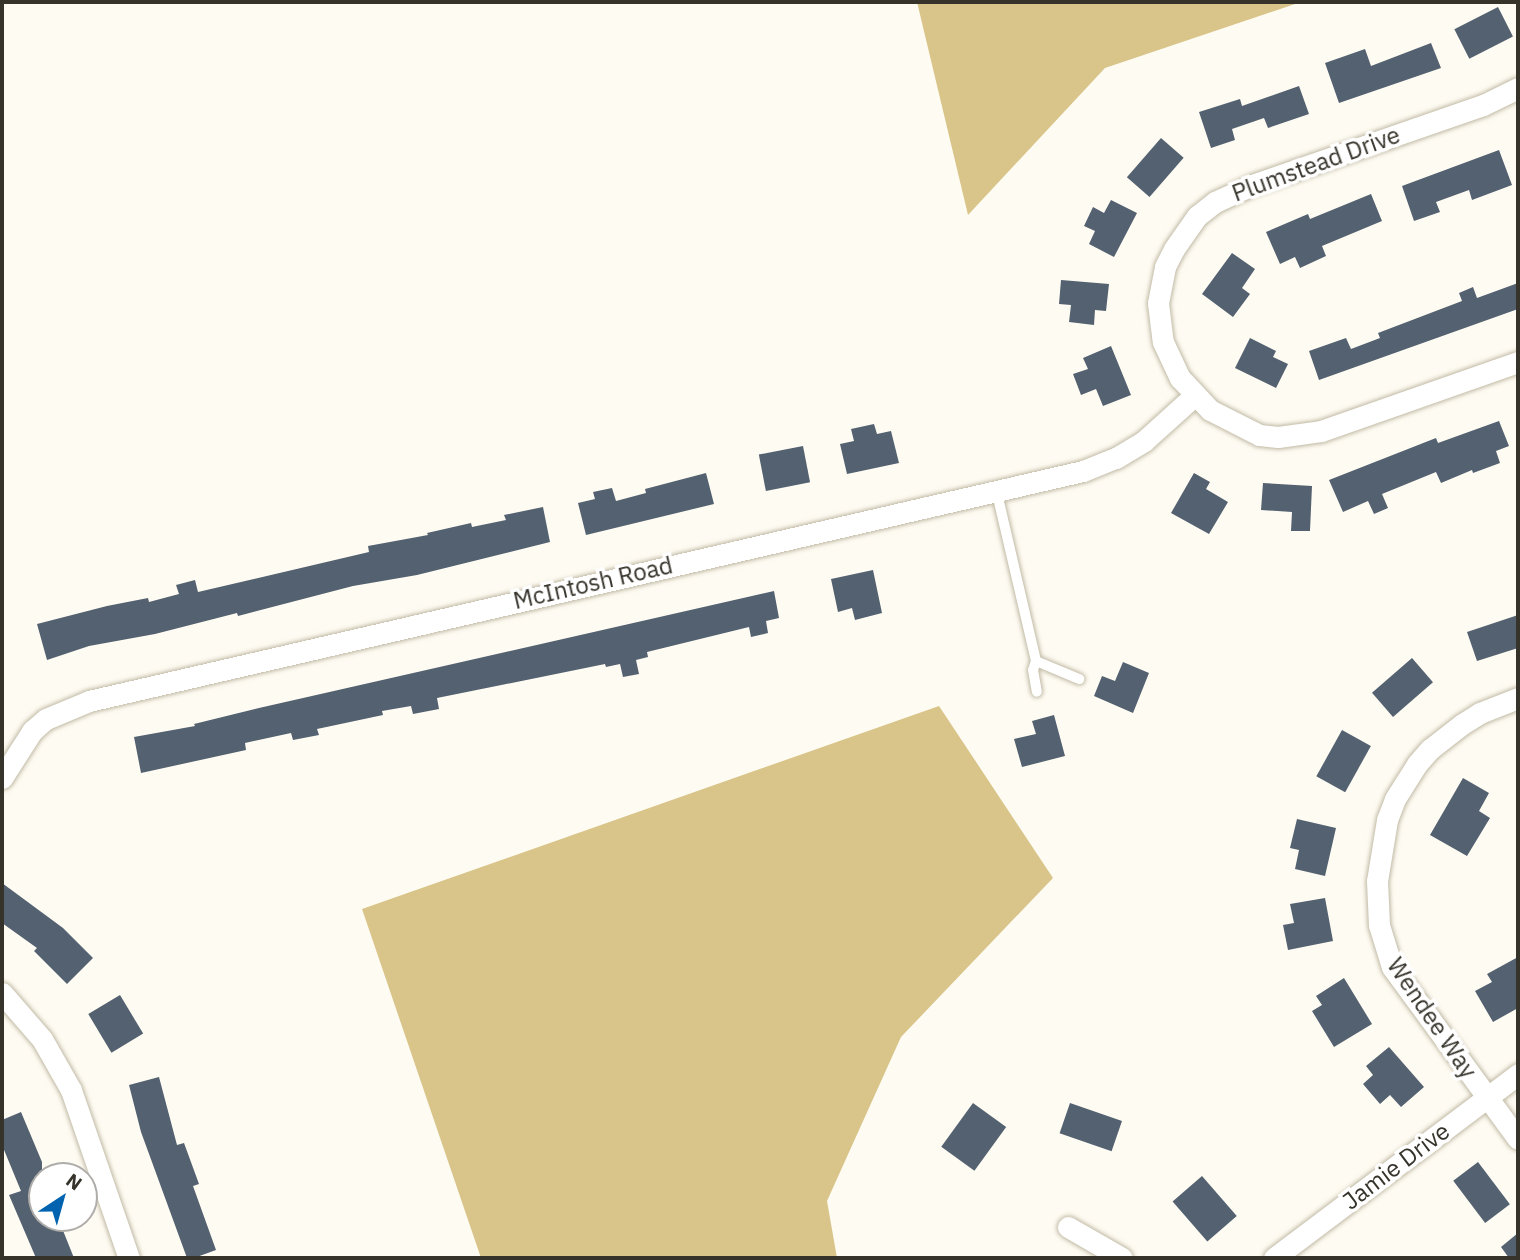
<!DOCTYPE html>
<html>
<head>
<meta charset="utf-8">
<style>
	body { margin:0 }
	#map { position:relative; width:1520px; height:1260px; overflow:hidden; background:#fefbf2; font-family:"IBM Plex Sans",sans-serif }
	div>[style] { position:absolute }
	.green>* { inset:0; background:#d9c58a }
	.building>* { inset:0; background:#536170; transform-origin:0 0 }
	.roads { filter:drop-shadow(0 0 2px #c1baa5) drop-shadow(0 0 2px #c1baa5) }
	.service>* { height:10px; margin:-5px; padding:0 5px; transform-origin:5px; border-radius:5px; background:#fff }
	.minor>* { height:21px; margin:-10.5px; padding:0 10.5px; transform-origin:10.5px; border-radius:10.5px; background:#fff }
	span { translate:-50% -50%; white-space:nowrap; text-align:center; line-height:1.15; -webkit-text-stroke:7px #fff; paint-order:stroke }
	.street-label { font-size:24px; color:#36332b }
	.frame { position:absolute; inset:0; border:4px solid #36332b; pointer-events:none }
	.north { position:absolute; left:28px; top:1162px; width:70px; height:70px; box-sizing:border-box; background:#fff; border:2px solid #afadaa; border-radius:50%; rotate:36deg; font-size:19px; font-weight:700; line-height:28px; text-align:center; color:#36332b }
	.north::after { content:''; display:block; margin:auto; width:24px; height:32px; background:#0063b0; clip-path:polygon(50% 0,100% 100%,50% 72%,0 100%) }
</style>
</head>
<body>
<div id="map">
	<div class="green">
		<div style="clip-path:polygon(917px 2px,1301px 2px,1105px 68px,968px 215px)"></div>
		<div style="clip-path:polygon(939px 706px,1053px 878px,901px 1037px,827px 1201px,837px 1258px,481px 1258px,362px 909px)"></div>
	</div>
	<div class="building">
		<div style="left:1498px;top:7px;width:33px;height:49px;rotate:63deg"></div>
		<div style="clip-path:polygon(1431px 43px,1441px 68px,1339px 103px,1325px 63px,1365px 49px,1371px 66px)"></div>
		<div style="clip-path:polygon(1299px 86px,1309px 114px,1268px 128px,1264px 118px,1232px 129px,1235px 140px,1211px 148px,1199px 112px,1240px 99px,1242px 106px)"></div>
		<div style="left:1161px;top:138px;width:30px;height:52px;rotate:41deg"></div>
		<div style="clip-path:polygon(1499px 150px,1512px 185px,1472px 200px,1469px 190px,1436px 202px,1440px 212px,1414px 221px,1402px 186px)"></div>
		<div style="clip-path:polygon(1371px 194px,1382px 221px,1322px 246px,1326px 256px,1300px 268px,1295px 257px,1280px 264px,1266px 232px,1308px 214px,1310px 219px)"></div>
		<div style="clip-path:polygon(1111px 200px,1137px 213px,1114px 257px,1089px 244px,1095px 231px,1084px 226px,1093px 207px,1104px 213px)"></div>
		<div style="clip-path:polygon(1232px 253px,1255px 269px,1242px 288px,1250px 294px,1233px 317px,1202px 294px)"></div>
		<div style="clip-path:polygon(1061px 280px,1109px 284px,1106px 311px,1095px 310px,1094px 325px,1069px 322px,1071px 305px,1059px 304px)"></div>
		<div style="clip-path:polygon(1518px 283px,1518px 309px,1319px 380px,1309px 351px,1346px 338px,1351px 349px,1380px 338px,1378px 333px,1462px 301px,1459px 293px,1473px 287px,1477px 298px)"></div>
		<div style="clip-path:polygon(1250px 338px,1276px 351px,1273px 357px,1288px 364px,1276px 388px,1235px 368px)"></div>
		<div style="clip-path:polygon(1111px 346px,1131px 395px,1103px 406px,1096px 389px,1081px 395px,1073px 374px,1088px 369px,1083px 358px)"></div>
		<div style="clip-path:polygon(1499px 421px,1509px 446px,1496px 451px,1500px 463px,1473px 473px,1472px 470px,1441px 483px,1436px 472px,1382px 494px,1388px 508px,1374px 514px,1368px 501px,1343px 512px,1329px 480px,1436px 438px,1438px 443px)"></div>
		<div style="clip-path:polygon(874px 424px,877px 434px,891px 431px,899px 463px,847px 474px,840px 444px,854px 441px,851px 429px)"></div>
		<div style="left:803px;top:446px;width:37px;height:45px;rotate:79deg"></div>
		<div style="clip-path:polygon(706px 473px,714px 504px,586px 535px,578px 503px,595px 499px,593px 492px,612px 488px,616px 501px,646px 493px,645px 489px)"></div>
		<div style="clip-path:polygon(1194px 473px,1210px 482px,1206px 489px,1228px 502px,1209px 534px,1171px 513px)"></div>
		<div style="clip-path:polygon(1263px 483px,1312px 486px,1310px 531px,1291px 531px,1292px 512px,1261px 510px)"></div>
		<div style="clip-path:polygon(543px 507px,550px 542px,417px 575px,353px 586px,238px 616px,237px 613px,155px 634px,89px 646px,47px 660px,37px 624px,107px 606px,148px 598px,149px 602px,179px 594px,176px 585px,195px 580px,198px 592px,369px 552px,368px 546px,428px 535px,427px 533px,471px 523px,472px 527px,506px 520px,504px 515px)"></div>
		<div style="clip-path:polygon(873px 570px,882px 613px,855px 620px,852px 608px,838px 612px,831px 579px)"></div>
		<div style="clip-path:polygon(774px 591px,779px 618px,766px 621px,768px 633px,751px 637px,749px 627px,647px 652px,648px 657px,636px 660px,639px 674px,623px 677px,620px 664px,606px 667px,605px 664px,437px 698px,439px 709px,413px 714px,411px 706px,382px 711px,383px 715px,317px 729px,319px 735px,293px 740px,291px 733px,245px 743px,246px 750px,141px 773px,134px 737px,195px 726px,194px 724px,259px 708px)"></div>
		<div style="clip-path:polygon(1518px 615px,1518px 648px,1477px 661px,1467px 632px)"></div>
		<div style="left:1412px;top:658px;width:32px;height:53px;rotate:49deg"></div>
		<div style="clip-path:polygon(1123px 662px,1149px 673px,1133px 713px,1094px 696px,1102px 676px,1115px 681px)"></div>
		<div style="clip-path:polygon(1054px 715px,1065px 756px,1022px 767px,1014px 739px,1036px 734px,1032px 721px)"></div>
		<div style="left:1342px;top:730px;width:33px;height:53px;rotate:29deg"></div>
		<div style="clip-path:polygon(1463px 778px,1489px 793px,1479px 811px,1490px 818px,1467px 856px,1430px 835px)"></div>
		<div style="clip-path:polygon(1297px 819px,1336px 828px,1325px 876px,1295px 869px,1299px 850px,1290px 848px)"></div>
		<div style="clip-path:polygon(2px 883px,63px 928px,93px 958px,67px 984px,34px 951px,37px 948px,2px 923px)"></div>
		<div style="clip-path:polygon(1325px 898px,1333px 941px,1288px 950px,1283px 925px,1294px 923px,1290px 904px)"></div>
		<div style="clip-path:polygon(1518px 957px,1518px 1008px,1493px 1022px,1475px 991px,1492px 982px,1487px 974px)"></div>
		<div style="clip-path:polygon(1344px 978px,1372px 1024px,1334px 1047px,1312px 1011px,1322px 1005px,1316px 996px)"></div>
		<div style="left:120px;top:995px;width:45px;height:37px;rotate:59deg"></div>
		<div style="clip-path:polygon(1389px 1047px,1424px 1087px,1401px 1107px,1390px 1095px,1380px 1104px,1363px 1084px,1373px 1075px,1366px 1066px)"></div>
		<div style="clip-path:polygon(159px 1077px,177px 1145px,184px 1143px,199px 1184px,193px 1186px,216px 1250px,194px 1258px,187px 1258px,141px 1132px,129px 1085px)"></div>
		<div style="left:973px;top:1103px;width:41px;height:54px;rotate:36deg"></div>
		<div style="left:1070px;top:1103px;width:55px;height:32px;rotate:19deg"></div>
		<div style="clip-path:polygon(21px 1112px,42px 1162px,42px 1218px,58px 1218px,74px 1258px,36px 1258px,9px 1195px,21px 1191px,2px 1145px,2px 1120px)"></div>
		<div style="left:1478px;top:1162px;width:53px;height:31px;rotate:53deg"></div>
		<div style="left:1202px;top:1176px;width:53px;height:39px;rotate:49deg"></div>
		<div style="clip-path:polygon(1518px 1233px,1518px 1258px,1509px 1258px,1501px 1247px)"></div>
	</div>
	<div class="roads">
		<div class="service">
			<div style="left:996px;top:489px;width:177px;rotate:76.9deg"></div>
			<div style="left:1036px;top:661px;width:47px;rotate:22.7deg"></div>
			<div style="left:1036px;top:661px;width:9px;rotate:108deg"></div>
			<div style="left:1033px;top:670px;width:22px;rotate:80deg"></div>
		</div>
		<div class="minor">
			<div style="left:1518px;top:88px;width:39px;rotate:154deg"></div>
			<div style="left:1483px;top:105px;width:244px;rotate:160.9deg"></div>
			<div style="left:1252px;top:185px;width:41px;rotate:155.3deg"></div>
			<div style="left:1215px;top:202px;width:23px;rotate:142deg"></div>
			<div style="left:1197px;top:216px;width:40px;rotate:124.9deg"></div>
			<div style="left:1174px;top:249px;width:20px;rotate:117deg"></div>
			<div style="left:1165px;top:267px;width:37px;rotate:101deg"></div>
			<div style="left:1158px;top:303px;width:39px;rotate:83deg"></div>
			<div style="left:1163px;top:342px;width:40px;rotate:65deg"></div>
			<div style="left:1180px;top:378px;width:44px;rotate:46.8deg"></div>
			<div style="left:1210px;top:410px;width:55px;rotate:27deg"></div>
			<div style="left:1259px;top:435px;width:19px;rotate:6deg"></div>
			<div style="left:1278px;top:437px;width:43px;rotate:-7.9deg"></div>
			<div style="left:1321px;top:431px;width:209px;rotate:-19.3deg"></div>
			<div style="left:1518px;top:698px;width:41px;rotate:158.5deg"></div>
			<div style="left:1480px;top:713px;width:22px;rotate:148deg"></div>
			<div style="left:1461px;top:725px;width:39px;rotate:142deg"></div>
			<div style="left:1430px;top:749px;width:20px;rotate:131deg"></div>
			<div style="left:1417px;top:764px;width:41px;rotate:122.2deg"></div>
			<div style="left:1395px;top:799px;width:22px;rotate:111deg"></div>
			<div style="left:1387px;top:820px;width:62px;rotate:99.3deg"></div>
			<div style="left:1377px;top:881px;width:44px;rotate:87.4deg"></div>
			<div style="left:1379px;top:925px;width:44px;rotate:72.8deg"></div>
			<div style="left:1392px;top:967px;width:213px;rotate:53.8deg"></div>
			<div style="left:2px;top:778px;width:56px;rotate:-57.4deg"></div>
			<div style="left:32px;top:731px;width:18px;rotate:-41deg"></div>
			<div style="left:46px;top:719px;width:47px;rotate:-22.7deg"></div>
			<div style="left:89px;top:701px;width:1020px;rotate:-13.03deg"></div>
			<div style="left:1083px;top:471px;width:35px;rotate:-22deg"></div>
			<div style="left:1116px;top:458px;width:33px;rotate:-31deg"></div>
			<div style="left:1144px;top:441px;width:67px;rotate:-42deg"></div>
			<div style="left:2px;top:993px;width:61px;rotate:49deg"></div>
			<div style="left:42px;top:1039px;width:59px;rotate:60.4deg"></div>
			<div style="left:71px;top:1090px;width:178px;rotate:71deg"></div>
			<div style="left:1068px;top:1227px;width:62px;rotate:29.9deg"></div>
			<div style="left:1274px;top:1258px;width:306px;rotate:-37deg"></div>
		</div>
	</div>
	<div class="street-label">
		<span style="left:1316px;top:164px;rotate:-20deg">Plumstead Drive</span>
		<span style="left:593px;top:583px;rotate:-13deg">McIntosh Road</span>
		<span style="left:1432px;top:1018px;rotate:56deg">Wendee Way</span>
		<span style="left:1396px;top:1166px;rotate:-37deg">Jamie Drive</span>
	</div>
	<div class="frame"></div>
	<div class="north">N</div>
</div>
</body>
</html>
